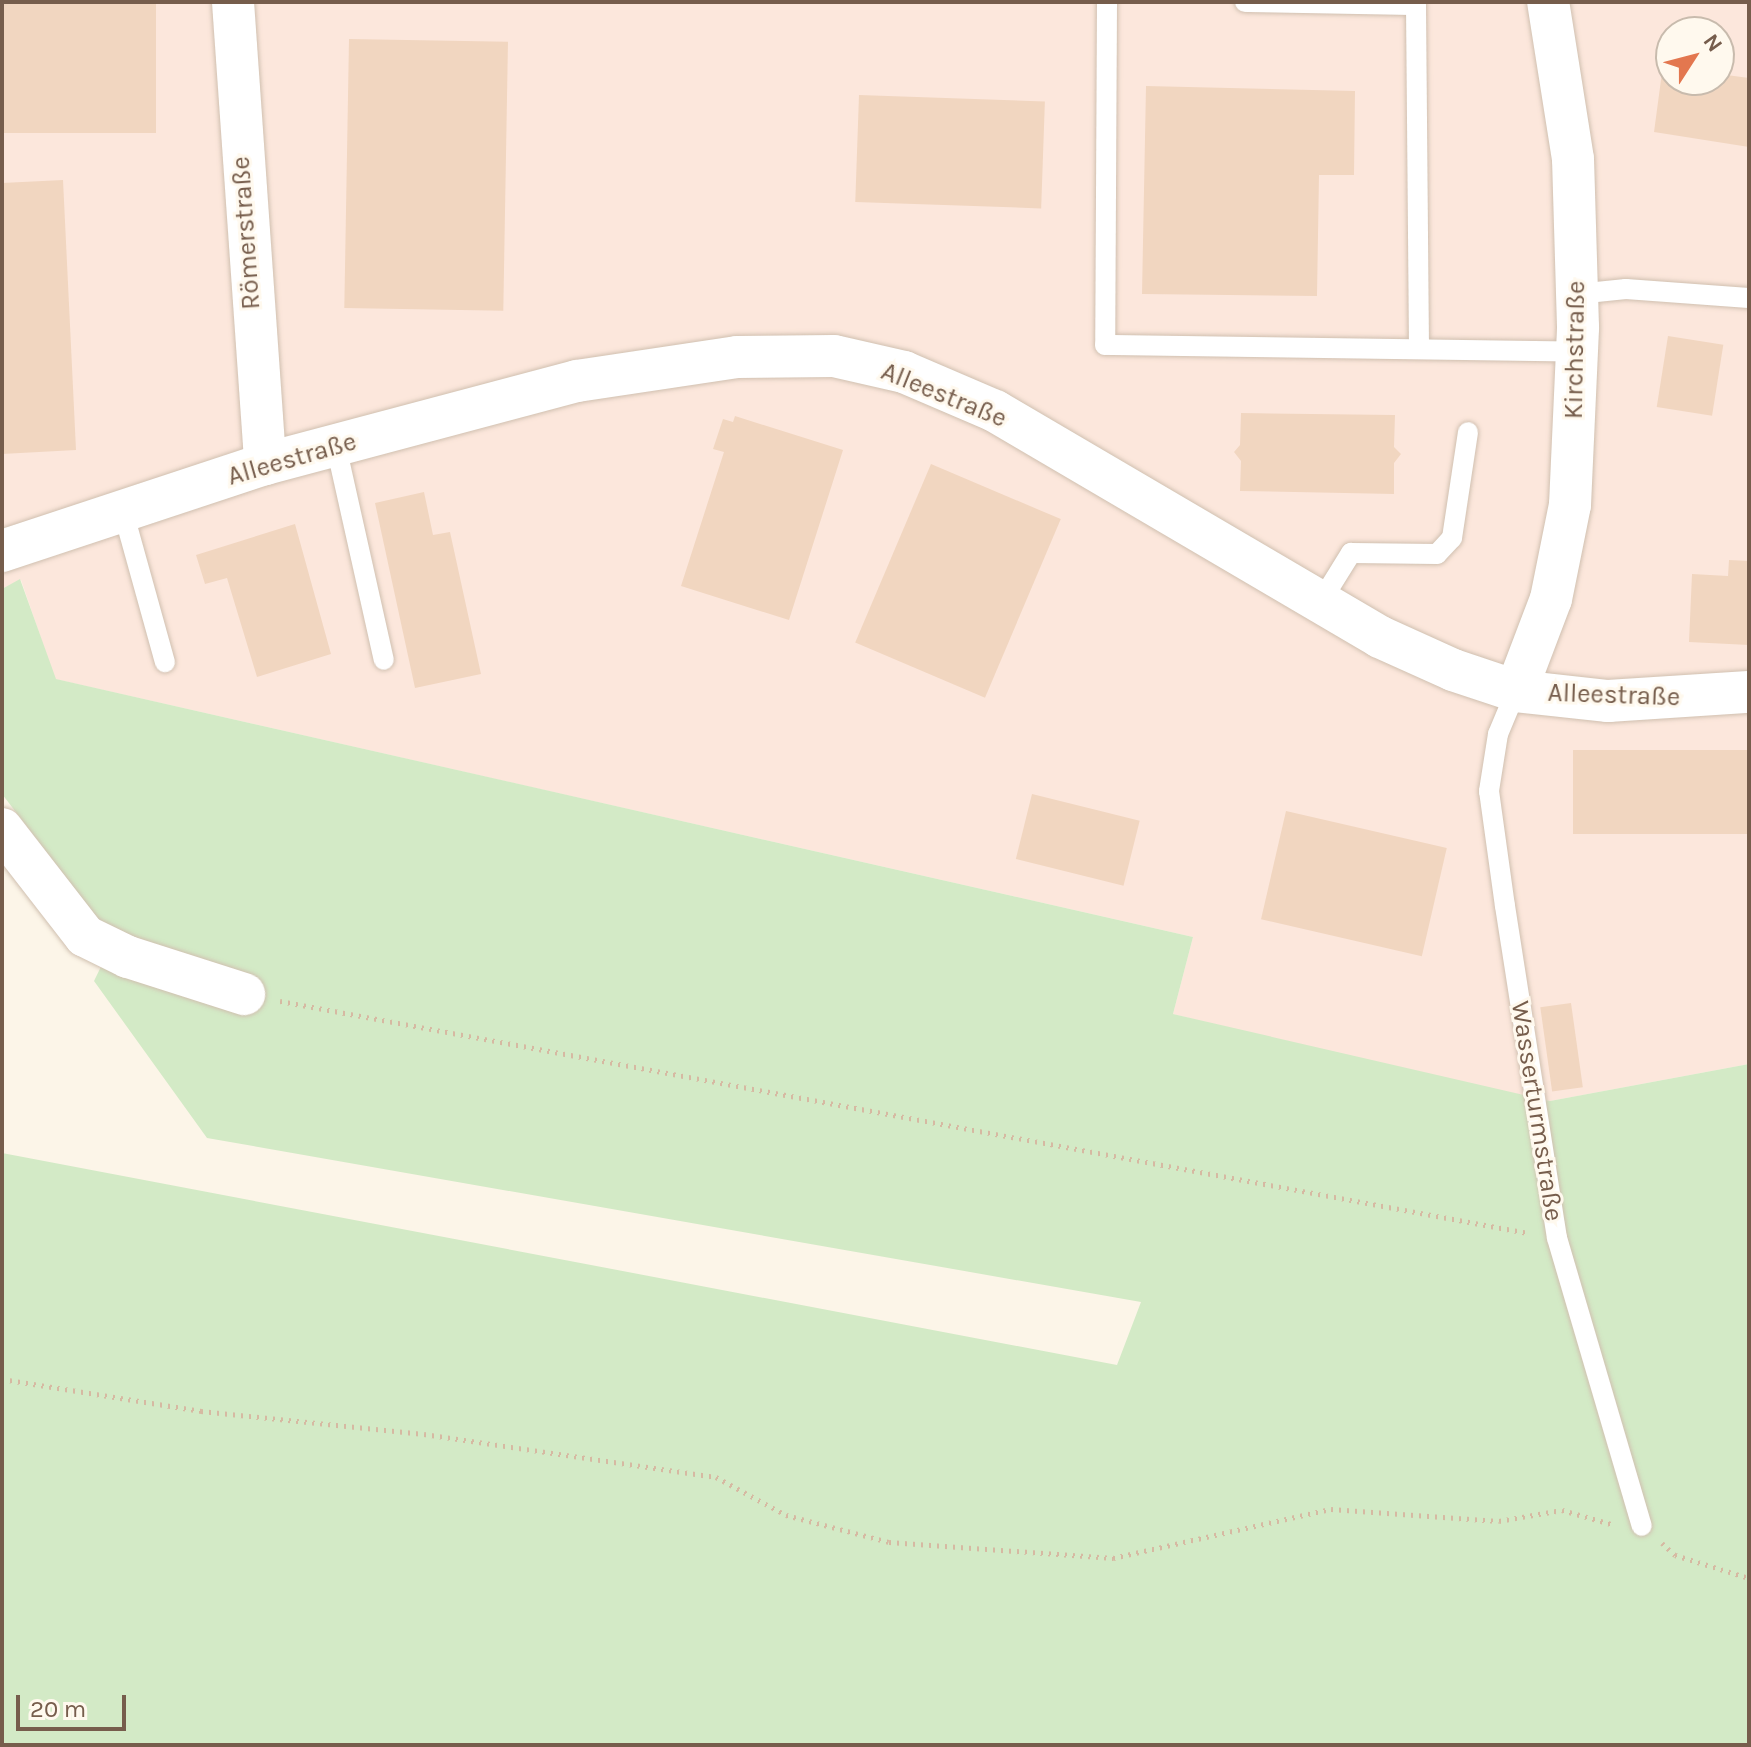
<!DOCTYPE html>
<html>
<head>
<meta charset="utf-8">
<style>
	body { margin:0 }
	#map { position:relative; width:1751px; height:1747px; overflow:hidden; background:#fcf5e8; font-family:Karla,sans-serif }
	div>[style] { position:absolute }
	.commercial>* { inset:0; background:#fce7dc }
	.green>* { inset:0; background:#d3eac6 }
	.building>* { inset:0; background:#f1d6c0; transform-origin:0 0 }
	.path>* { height:5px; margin-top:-2.5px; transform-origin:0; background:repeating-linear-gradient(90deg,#d6b9a2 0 2px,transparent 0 8px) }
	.roads { filter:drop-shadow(0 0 2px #d0c0b0) drop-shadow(0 0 2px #d0c0b0) }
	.service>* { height:20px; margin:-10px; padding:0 10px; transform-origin:10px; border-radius:10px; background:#fff }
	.minor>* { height:42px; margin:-21px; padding:0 21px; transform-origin:21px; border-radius:21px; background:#fff }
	span { translate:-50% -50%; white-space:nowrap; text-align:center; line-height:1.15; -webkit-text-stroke:6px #fff9ee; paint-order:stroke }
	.street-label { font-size:26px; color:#765d4c }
	.frame { position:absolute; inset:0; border:4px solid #765d4c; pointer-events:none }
	.north { position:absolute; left:1655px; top:16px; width:80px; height:80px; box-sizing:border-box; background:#fff9ee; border:2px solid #c8bbad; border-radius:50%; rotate:54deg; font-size:22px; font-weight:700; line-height:32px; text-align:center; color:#765d4c }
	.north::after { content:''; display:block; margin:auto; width:28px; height:36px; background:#e3774f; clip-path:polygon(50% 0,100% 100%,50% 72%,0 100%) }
	.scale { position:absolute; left:16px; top:1695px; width:110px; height:36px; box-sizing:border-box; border:4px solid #765d4c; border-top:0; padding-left:10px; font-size:24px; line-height:28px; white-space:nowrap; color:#765d4c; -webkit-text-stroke:6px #fff9ee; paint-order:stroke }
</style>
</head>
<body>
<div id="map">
	<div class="commercial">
		<div style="clip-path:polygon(evenodd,2px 2px,1749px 2px,1749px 1064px,1550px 1101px,1379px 1066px,1173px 1014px,1193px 937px,55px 679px,21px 580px,2px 589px,2px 2px,1671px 32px,1719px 32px,1719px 80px,1671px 80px,1671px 32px)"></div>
	</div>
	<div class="green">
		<div style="clip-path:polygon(20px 579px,56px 679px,1193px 937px,1173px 1014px,1550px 1101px,1749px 1064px,1749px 1745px,2px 1745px,2px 1153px,1117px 1365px,1141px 1302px,207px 1138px,94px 981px,114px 940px,2px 794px,2px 589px)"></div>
	</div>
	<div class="building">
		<div style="left:2px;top:2px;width:154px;height:131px"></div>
		<div style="left:349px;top:39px;width:159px;height:269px;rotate:1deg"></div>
		<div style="clip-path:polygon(1663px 65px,1671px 66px,1671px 80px,1719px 80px,1719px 74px,1749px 78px,1749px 147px,1654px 132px)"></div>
		<div style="clip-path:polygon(1146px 86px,1355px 91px,1354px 175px,1319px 175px,1317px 296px,1142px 294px)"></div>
		<div style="left:859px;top:95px;width:186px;height:107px;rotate:2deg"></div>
		<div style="clip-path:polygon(63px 180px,76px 450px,2px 454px,2px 183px)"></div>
		<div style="left:1668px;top:336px;width:56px;height:72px;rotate:9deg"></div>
		<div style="clip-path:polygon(1241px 413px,1395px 415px,1394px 447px,1401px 454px,1394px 463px,1394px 494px,1240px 491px,1241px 461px,1234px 452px,1240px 445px)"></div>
		<div style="clip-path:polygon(735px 416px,843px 450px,789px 620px,681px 586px,724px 452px,713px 449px,723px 419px,733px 422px)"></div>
		<div style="left:931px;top:464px;width:141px;height:194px;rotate:23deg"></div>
		<div style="clip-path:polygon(424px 492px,433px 535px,450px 532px,481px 674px,415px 688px,375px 503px)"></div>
		<div style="clip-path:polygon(295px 524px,331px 654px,257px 677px,227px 578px,205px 584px,196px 555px)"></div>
		<div style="clip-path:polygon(1729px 560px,1749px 561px,1749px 645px,1689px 642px,1692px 574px,1728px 576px)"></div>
		<div style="left:1749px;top:750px;width:84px;height:176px;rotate:90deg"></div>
		<div style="left:1032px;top:794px;width:111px;height:67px;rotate:14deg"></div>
		<div style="left:1286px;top:811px;width:165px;height:111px;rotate:13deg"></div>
		<div style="left:1571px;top:1003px;width:85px;height:31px;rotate:82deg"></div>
	</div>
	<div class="path">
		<div style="left:280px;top:1001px;width:1269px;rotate:10.53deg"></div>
		<div style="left:2px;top:1379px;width:202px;rotate:9.1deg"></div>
		<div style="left:201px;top:1411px;width:224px;rotate:5.9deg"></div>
		<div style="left:424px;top:1434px;width:295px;rotate:8.4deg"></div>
		<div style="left:716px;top:1477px;width:80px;rotate:28.5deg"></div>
		<div style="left:786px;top:1515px;width:106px;rotate:14.7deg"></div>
		<div style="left:889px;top:1542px;width:225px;rotate:4.1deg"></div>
		<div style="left:1113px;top:1558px;width:223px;rotate:-12.7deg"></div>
		<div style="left:1331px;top:1509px;width:168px;rotate:4.1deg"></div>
		<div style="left:1499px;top:1521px;width:64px;rotate:-9.9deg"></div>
		<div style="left:1562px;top:1510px;width:51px;rotate:15.9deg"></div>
		<div style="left:1662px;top:1543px;width:18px;rotate:43deg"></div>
		<div style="left:1675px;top:1555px;width:77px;rotate:17.3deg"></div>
	</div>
	<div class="roads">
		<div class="service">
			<div style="left:1107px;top:2px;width:343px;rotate:90.3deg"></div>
			<div style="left:1105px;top:345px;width:472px;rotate:0.8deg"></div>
			<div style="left:1245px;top:2px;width:171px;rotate:1deg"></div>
			<div style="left:1416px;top:5px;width:344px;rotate:89.5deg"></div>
			<div style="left:1577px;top:294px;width:49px;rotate:-5.8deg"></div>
			<div style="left:1626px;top:289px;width:123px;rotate:4.2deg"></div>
			<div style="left:336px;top:446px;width:219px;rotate:77.4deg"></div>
			<div style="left:123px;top:511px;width:157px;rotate:74.5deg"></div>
			<div style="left:1320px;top:603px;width:59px;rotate:-58.2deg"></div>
			<div style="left:1351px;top:553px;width:86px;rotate:0.7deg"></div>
			<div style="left:1437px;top:554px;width:22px;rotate:-47deg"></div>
			<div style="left:1452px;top:538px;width:107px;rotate:-81.4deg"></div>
			<div style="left:1516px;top:691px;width:47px;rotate:112.7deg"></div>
			<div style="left:1498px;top:734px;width:58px;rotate:99deg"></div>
			<div style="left:1489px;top:791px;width:116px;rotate:82.1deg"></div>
			<div style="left:1505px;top:906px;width:336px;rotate:81.1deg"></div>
			<div style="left:1557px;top:1238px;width:300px;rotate:73.6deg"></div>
		</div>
		<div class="minor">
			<div style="left:233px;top:2px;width:463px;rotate:86deg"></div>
			<div style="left:2px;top:551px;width:277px;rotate:-18.3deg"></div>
			<div style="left:265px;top:464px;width:323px;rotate:-14.9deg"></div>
			<div style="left:577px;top:381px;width:162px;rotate:-8.5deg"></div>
			<div style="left:737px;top:357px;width:97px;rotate:-0.6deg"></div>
			<div style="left:834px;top:356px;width:72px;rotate:12.9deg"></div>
			<div style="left:904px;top:372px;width:99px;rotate:23.2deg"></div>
			<div style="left:995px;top:411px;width:446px;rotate:30.4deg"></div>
			<div style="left:1380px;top:637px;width:80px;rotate:24.3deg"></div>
			<div style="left:1453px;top:670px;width:66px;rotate:18.4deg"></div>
			<div style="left:1516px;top:691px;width:93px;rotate:6.2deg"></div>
			<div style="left:1608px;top:701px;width:141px;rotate:-3.7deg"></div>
			<div style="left:1516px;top:691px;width:98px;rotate:-69.2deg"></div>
			<div style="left:1551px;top:599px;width:96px;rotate:-78.6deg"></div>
			<div style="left:1570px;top:505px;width:178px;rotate:-87.4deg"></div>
			<div style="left:1578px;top:327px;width:168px;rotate:-91.7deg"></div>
			<div style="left:1573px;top:159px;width:159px;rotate:-99deg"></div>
			<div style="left:2px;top:829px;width:135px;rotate:52.2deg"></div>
			<div style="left:85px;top:936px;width:48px;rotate:26deg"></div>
			<div style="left:128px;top:957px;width:122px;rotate:17.7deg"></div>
		</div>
	</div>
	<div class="street-label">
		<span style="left:246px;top:233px;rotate:-94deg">Römerstraße</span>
		<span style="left:1575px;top:350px;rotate:-89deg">Kirchstraße</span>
		<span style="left:944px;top:395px;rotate:22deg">Alleestraße</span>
		<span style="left:292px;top:459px;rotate:-16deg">Alleestraße</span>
		<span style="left:1614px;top:695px;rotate:2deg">Alleestraße</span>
		<span style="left:1537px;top:1111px;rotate:81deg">Wasserturmstraße</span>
	</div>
	<div class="frame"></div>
	<div class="north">N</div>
	<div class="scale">20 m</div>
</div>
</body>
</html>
